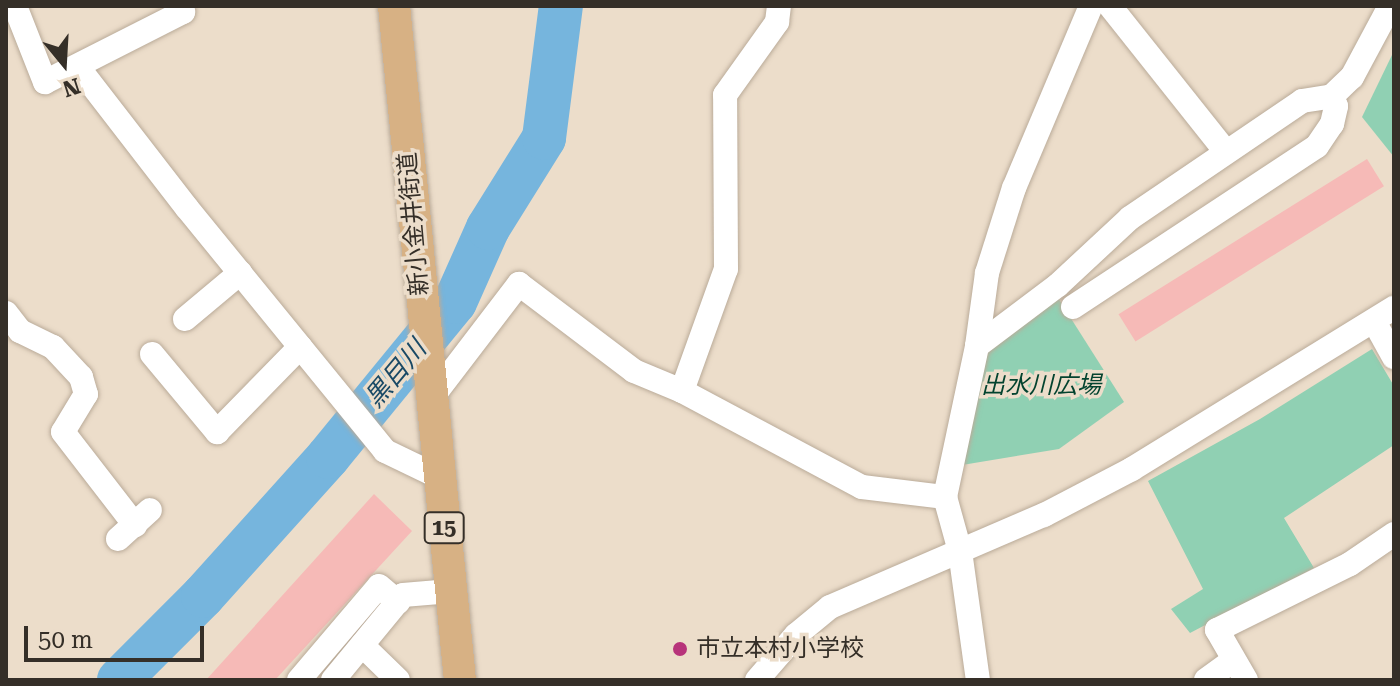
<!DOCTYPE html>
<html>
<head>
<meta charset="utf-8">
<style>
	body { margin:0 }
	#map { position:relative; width:1400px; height:686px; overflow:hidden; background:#ecddca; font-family:"Roboto Serif","Noto Sans JP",serif }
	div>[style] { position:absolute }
	.green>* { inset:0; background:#90d0b3 }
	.river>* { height:44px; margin:-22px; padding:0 22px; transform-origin:22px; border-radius:22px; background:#76b5dd }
	.building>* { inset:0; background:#f6bab7; transform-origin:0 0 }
	.roads { filter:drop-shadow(0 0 2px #baab99) drop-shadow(0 0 2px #baab99) }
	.minor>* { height:24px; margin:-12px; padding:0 12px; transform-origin:12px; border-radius:12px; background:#fff }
	.major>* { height:32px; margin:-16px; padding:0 16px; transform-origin:16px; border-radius:16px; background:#d7b184 }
	.dots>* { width:22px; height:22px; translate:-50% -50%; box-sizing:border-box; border:4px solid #ecddca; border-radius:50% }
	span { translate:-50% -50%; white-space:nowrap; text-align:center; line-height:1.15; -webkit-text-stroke:7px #ecddca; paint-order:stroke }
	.shield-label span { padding:2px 6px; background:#ecddca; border:2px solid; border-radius:6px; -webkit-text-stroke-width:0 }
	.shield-label { font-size:22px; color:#352f28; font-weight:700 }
	.street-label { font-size:24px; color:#352f28 }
	.park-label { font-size:24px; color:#03432f; font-style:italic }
	.poi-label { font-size:24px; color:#352f28 }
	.left { translate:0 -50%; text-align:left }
	.water-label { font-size:26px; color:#194966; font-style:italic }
	.frame { position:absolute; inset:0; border:8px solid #352f28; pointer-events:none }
	.north { position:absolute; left:24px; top:24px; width:80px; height:80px; -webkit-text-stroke:6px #ecddca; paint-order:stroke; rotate:162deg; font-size:22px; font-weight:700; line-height:32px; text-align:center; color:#352f28 }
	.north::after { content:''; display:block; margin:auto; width:28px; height:36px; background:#352f28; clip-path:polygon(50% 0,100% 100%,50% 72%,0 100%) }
	.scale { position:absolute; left:24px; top:626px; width:180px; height:36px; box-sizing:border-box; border:4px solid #352f28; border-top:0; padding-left:10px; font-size:24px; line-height:28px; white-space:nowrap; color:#352f28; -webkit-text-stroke:6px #ecddca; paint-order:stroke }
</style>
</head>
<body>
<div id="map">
	<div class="green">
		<div style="clip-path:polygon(1392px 55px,1394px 56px,1394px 157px,1362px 117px)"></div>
		<div style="clip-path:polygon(1058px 298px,1124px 402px,1059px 449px,956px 466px,989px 349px)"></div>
		<div style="clip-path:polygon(1372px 349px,1394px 386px,1394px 445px,1284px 518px,1314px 568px,1190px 633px,1171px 609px,1203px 589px,1148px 481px,1260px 419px)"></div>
	</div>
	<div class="river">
		<div style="left:119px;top:680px;width:119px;rotate:-45deg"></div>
		<div style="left:203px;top:596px;width:187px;rotate:-48deg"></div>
		<div style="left:328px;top:457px;width:200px;rotate:-50.7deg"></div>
		<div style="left:455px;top:302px;width:81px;rotate:-66deg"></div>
		<div style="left:488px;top:228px;width:106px;rotate:-58.1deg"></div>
		<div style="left:544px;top:138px;width:133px;rotate:-82.7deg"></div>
	</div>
	<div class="building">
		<div style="left:1367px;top:159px;width:32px;height:293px;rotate:58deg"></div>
		<div style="clip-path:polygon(374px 494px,412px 531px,275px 680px,206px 680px)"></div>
	</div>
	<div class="roads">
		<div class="minor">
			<div style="left:15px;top:6px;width:82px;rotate:68.5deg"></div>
			<div style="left:45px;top:82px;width:155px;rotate:-26.9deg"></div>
			<div style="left:183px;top:12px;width:7px;rotate:-124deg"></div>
			<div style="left:1110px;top:6px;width:186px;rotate:51.5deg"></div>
			<div style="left:78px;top:67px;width:178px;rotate:52.3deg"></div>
			<div style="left:187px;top:208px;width:313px;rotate:50.8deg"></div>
			<div style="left:385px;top:451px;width:60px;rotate:25.7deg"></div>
			<div style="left:1073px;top:307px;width:292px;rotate:-33.4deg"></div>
			<div style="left:1317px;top:146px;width:27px;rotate:-56deg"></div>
			<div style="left:1332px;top:124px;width:18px;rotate:-77deg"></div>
			<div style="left:1336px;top:106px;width:11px;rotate:-112deg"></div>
			<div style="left:6px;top:313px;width:23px;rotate:52deg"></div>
			<div style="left:20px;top:331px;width:37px;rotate:26deg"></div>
			<div style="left:53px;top:347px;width:41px;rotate:47deg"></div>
			<div style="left:81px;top:377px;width:18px;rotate:74deg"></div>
			<div style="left:86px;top:394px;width:44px;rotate:121.2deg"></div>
			<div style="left:63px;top:432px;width:118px;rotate:52.3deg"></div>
			<div style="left:185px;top:319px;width:72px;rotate:-39.9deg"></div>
			<div style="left:1375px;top:323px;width:39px;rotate:61deg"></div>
			<div style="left:977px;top:346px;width:101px;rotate:-37deg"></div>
			<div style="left:1058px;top:285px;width:98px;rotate:-42.9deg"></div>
			<div style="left:1130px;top:218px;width:208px;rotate:-34.2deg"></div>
			<div style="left:1302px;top:101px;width:30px;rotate:-9deg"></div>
			<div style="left:1332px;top:96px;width:28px;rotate:-44deg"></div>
			<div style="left:1352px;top:77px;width:81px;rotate:-61.8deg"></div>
			<div style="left:152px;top:354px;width:102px;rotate:50.2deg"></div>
			<div style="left:217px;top:432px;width:119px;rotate:-45.7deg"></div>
			<div style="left:682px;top:391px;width:130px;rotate:-70.2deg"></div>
			<div style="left:726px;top:269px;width:174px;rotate:-90.3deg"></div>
			<div style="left:725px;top:95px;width:90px;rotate:-54.5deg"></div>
			<div style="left:777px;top:22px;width:16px;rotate:-83deg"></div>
			<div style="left:431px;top:399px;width:145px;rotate:-52.6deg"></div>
			<div style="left:519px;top:284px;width:144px;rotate:37.1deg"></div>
			<div style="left:634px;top:371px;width:52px;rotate:22.6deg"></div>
			<div style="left:682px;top:391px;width:204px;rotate:28.1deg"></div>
			<div style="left:862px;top:487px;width:84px;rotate:6.9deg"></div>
			<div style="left:945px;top:497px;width:56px;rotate:74.5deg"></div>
			<div style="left:960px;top:551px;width:130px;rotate:82.1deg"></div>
			<div style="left:945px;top:497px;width:154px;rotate:-78deg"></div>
			<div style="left:977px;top:346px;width:74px;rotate:-82.2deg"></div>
			<div style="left:987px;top:273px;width:89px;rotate:-72.4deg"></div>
			<div style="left:1014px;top:188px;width:198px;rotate:-67.1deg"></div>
			<div style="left:118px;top:539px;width:43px;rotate:-42.2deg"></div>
			<div style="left:362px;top:645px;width:50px;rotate:44.2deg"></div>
			<div style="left:299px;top:680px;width:123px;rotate:-49.6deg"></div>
			<div style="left:379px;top:586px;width:25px;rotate:40deg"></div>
			<div style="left:333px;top:680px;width:110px;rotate:-50.5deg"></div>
			<div style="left:403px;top:595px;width:48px;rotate:-4.8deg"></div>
			<div style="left:757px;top:680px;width:60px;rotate:-49.1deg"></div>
			<div style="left:796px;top:635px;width:44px;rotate:-39.5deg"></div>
			<div style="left:830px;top:607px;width:233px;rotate:-23.3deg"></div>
			<div style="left:1044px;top:515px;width:99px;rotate:-27.6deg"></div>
			<div style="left:1132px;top:469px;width:308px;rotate:-31.6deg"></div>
			<div style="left:1206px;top:680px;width:32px;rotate:-36deg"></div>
			<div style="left:1246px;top:680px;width:58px;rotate:-120.1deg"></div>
			<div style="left:1217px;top:630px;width:148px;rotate:-26.4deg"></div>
			<div style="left:1350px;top:564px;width:53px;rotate:-34.3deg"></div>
		</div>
		<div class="major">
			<div style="left:394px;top:6px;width:677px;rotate:84.41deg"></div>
		</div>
	</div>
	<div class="dots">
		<div style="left:680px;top:649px;background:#b7337a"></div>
	</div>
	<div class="shield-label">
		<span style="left:444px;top:528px">15</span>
	</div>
	<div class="street-label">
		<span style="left:414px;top:224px;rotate:-95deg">新小金井街道</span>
	</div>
	<div class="park-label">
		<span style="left:1041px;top:386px">出水川広場</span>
	</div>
	<div class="poi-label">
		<span class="left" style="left:696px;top:649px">市立本村小学校</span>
	</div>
	<div class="water-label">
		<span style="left:396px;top:374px;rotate:-50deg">黒目川</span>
	</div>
	<div class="frame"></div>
	<div class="north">N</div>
	<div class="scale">50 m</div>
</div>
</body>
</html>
